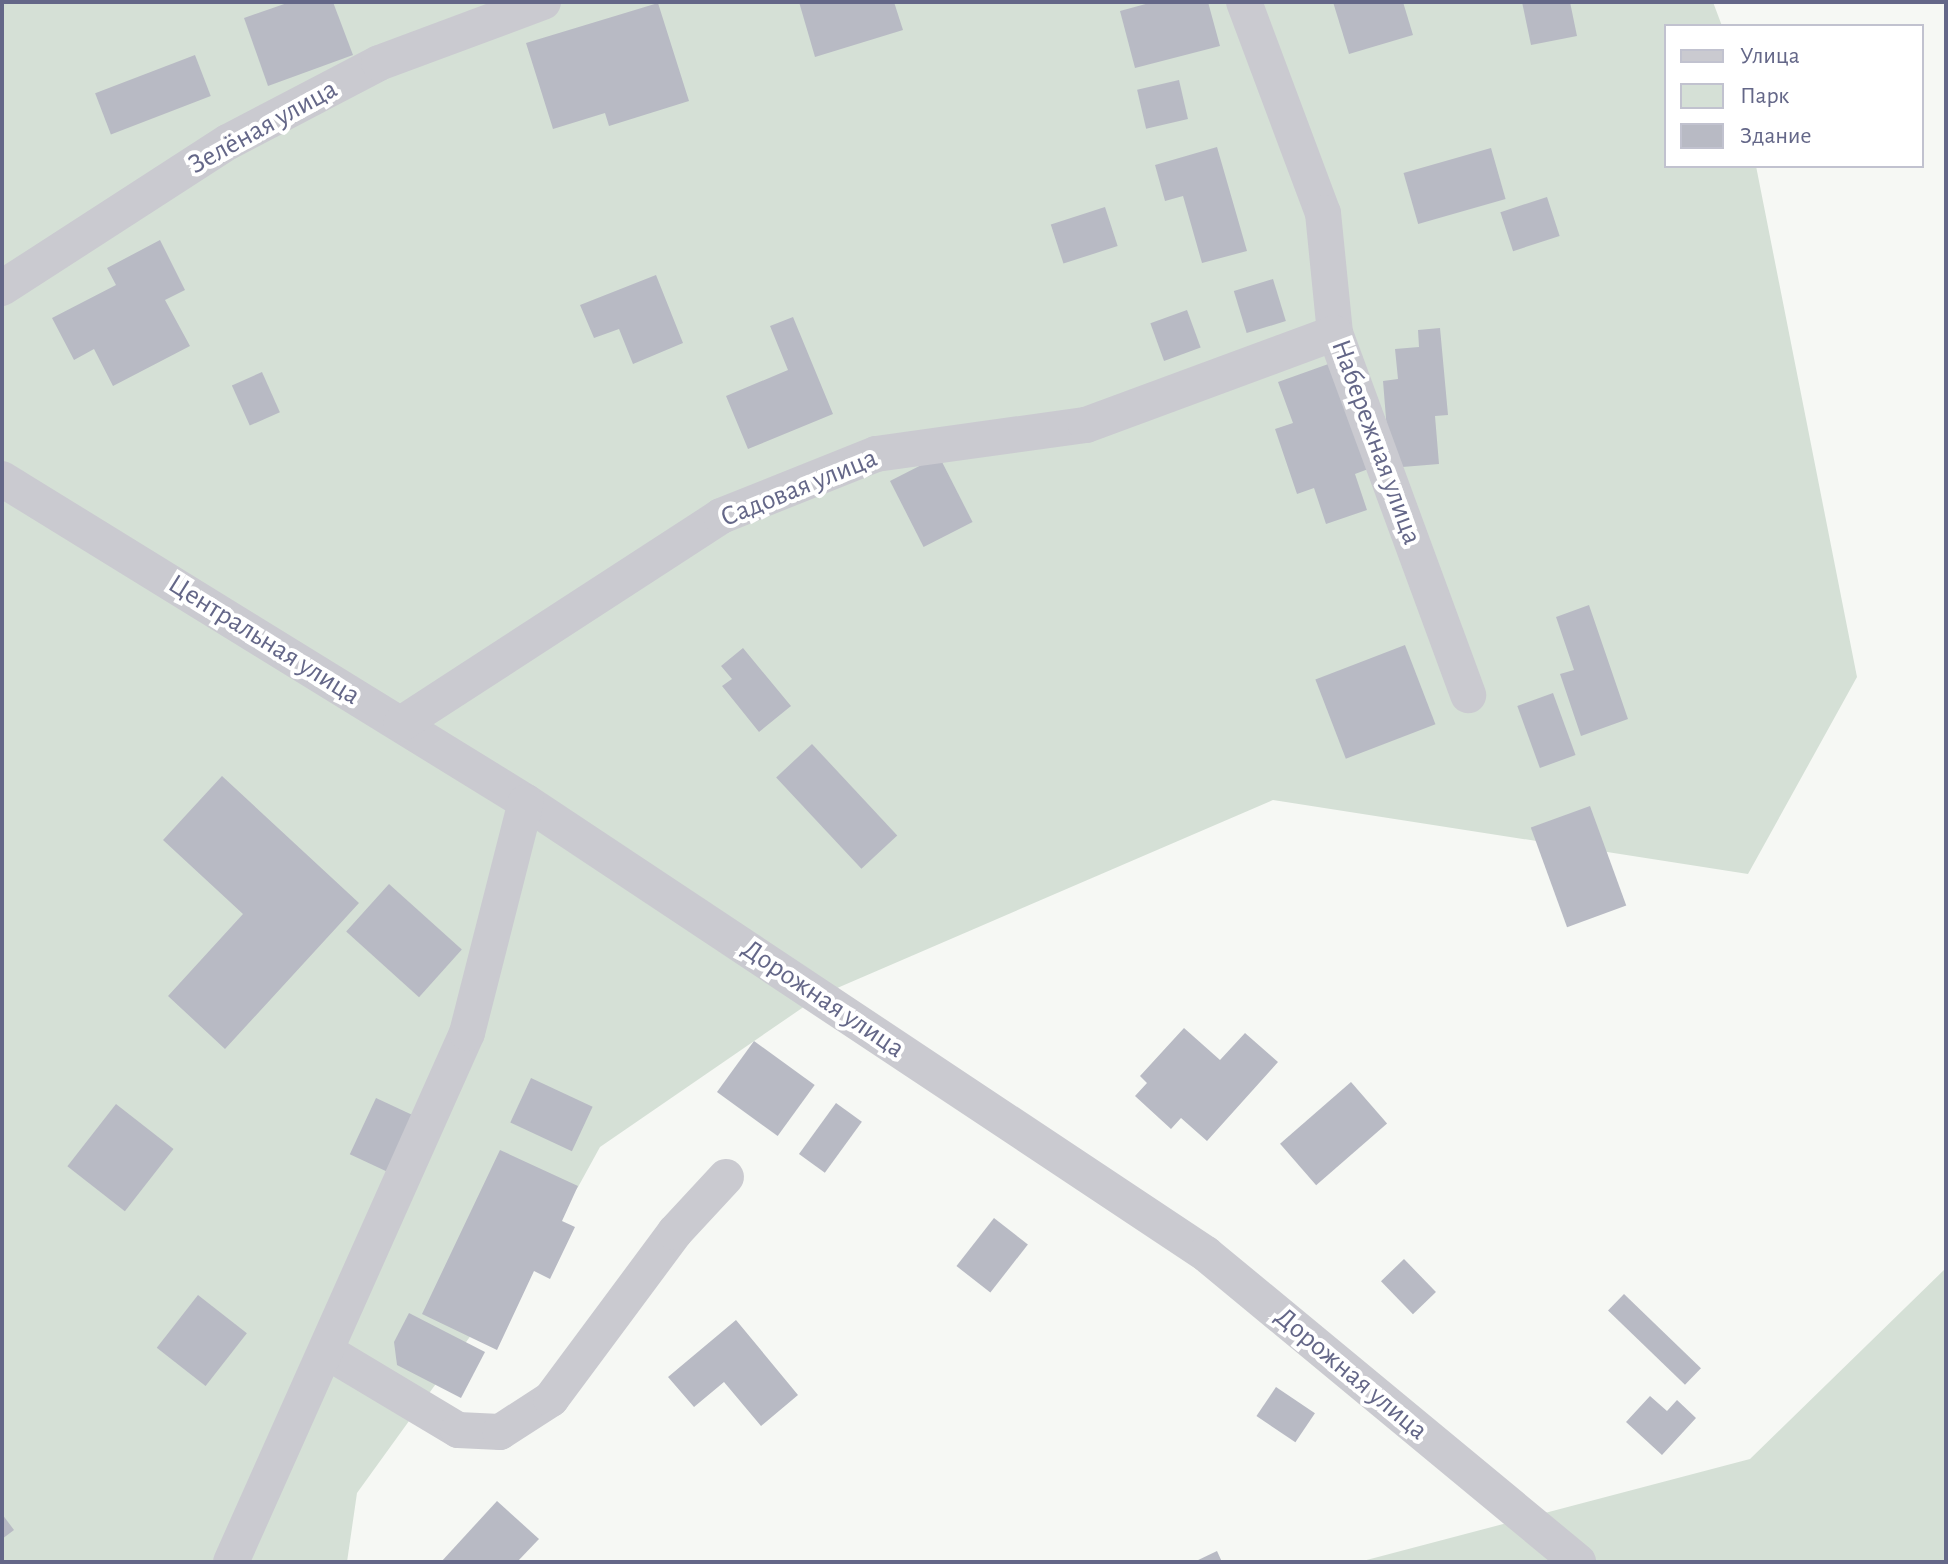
<!DOCTYPE html>
<html>
<head>
<meta charset="utf-8">
<style>
	body { margin:0 }
	#map { position:relative; width:1948px; height:1564px; overflow:hidden; background:#f6f8f4; font-family:"Alegreya Sans",sans-serif }
	div>[style] { position:absolute }
	.green>* { inset:0; background:#d5e0d6 }
	.building>* { inset:0; background:#b8bac4; transform-origin:0 0 }
	.street>* { height:36px; margin:-18px; padding:0 18px; transform-origin:18px; border-radius:18px; background:#cacad0 }
	span { translate:-50% -50%; white-space:nowrap; text-align:center; line-height:1.15; -webkit-text-stroke:8px #fff; paint-order:stroke }
	.street-label { font-size:28px; color:#646788 }
	.frame { position:absolute; inset:0; border:4px solid #646788; pointer-events:none }
	.legend { position:absolute; left:1664px; top:24px; width:260px; height:144px; box-sizing:border-box; background:#fff; border:2px solid #c1c2cf; margin:0; padding:10px 14px; list-style:none; font-size:24px; color:#646788 }
	.legend li { display:flex; align-items:center; gap:16px; height:40px }
	.legend b { width:40px; border:2px solid #c1c2cf }
</style>
</head>
<body>
<div id="map">
	<div class="green">
		<div style="clip-path:polygon(2px 2px,1713px 2px,1722px 26px,1666px 26px,1666px 166px,1756px 166px,1857px 677px,1748px 874px,1273px 800px,821px 995px,600px 1147px,578px 1187px,357px 1493px,347px 1562px,2px 1562px)"></div>
		<div style="clip-path:polygon(1946px 1268px,1946px 1562px,1359px 1562px,1750px 1459px)"></div>
	</div>
	<div class="building">
		<div style="clip-path:polygon(290px 2px,333px 2px,353px 55px,268px 86px,244px 18px)"></div>
		<div style="clip-path:polygon(799px 2px,894px 2px,903px 30px,815px 57px)"></div>
		<div style="clip-path:polygon(1153px 2px,1208px 2px,1220px 46px,1135px 68px,1120px 11px)"></div>
		<div style="clip-path:polygon(1333px 2px,1403px 2px,1413px 35px,1349px 54px)"></div>
		<div style="clip-path:polygon(1522px 2px,1570px 2px,1577px 36px,1531px 45px)"></div>
		<div style="clip-path:polygon(658px 3px,689px 101px,609px 126px,605px 113px,553px 129px,526px 43px)"></div>
		<div style="left:195px;top:55px;width:44px;height:107px;rotate:69deg"></div>
		<div style="left:1179px;top:80px;width:40px;height:43px;rotate:77deg"></div>
		<div style="clip-path:polygon(1217px 147px,1247px 251px,1202px 263px,1183px 196px,1165px 201px,1155px 165px)"></div>
		<div style="left:1491px;top:148px;width:53px;height:91px;rotate:74deg"></div>
		<div style="left:1547px;top:197px;width:41px;height:49px;rotate:72deg"></div>
		<div style="left:1105px;top:207px;width:41px;height:57px;rotate:72deg"></div>
		<div style="clip-path:polygon(160px 240px,185px 290px,165px 300px,190px 346px,113px 386px,94px 349px,74px 360px,52px 318px,116px 285px,107px 268px)"></div>
		<div style="clip-path:polygon(656px 275px,683px 343px,633px 364px,619px 329px,594px 338px,580px 305px)"></div>
		<div style="left:1273px;top:279px;width:44px;height:41px;rotate:73deg"></div>
		<div style="left:1187px;top:310px;width:40px;height:39px;rotate:70deg"></div>
		<div style="clip-path:polygon(793px 317px,833px 414px,748px 449px,726px 396px,788px 370px,770px 326px)"></div>
		<div style="clip-path:polygon(1440px 328px,1448px 415px,1435px 416px,1439px 464px,1390px 468px,1383px 381px,1398px 379px,1395px 349px,1419px 347px,1418px 330px)"></div>
		<div style="clip-path:polygon(1334px 362px,1371px 468px,1355px 474px,1367px 510px,1326px 524px,1314px 488px,1297px 494px,1275px 429px,1293px 423px,1278px 382px)"></div>
		<div style="left:262px;top:372px;width:44px;height:33px;rotate:66deg"></div>
		<div style="left:939px;top:456px;width:74px;height:55px;rotate:63deg"></div>
		<div style="clip-path:polygon(1589px 605px,1628px 719px,1581px 736px,1560px 674px,1574px 670px,1556px 617px)"></div>
		<div style="left:1405px;top:645px;width:85px;height:96px;rotate:69deg"></div>
		<div style="clip-path:polygon(743px 648px,791px 706px,759px 732px,722px 686px,732px 679px,721px 666px)"></div>
		<div style="left:1553px;top:693px;width:66px;height:38px;rotate:70deg"></div>
		<div style="left:812px;top:744px;width:125px;height:49px;rotate:47deg"></div>
		<div style="clip-path:polygon(222px 776px,359px 903px,225px 1049px,168px 996px,243px 914px,163px 840px)"></div>
		<div style="left:1590px;top:806px;width:106px;height:63px;rotate:70deg"></div>
		<div style="left:389px;top:884px;width:98px;height:64px;rotate:42deg"></div>
		<div style="clip-path:polygon(1184px 1028px,1220px 1060px,1245px 1033px,1278px 1062px,1207px 1141px,1181px 1118px,1171px 1129px,1135px 1096px,1147px 1083px,1140px 1076px)"></div>
		<div style="left:754px;top:1041px;width:75px;height:63px;rotate:36deg"></div>
		<div style="left:531px;top:1078px;width:68px;height:49px;rotate:25deg"></div>
		<div style="left:1351px;top:1082px;width:55px;height:94px;rotate:49deg"></div>
		<div style="left:376px;top:1098px;width:42px;height:62px;rotate:25deg"></div>
		<div style="left:836px;top:1103px;width:32px;height:63px;rotate:36deg"></div>
		<div style="left:116px;top:1104px;width:73px;height:79px;rotate:38deg"></div>
		<div style="clip-path:polygon(500px 1150px,578px 1186px,562px 1221px,575px 1227px,550px 1279px,534px 1271px,497px 1350px,422px 1314px)"></div>
		<div style="left:994px;top:1218px;width:43px;height:61px;rotate:38deg"></div>
		<div style="left:1404px;top:1259px;width:46px;height:32px;rotate:46deg"></div>
		<div style="left:1624px;top:1294px;width:107px;height:23px;rotate:44deg"></div>
		<div style="left:198px;top:1295px;width:62px;height:67px;rotate:38deg"></div>
		<div style="clip-path:polygon(409px 1313px,485px 1352px,461px 1398px,397px 1365px,394px 1342px)"></div>
		<div style="clip-path:polygon(736px 1320px,798px 1395px,761px 1426px,724px 1382px,694px 1407px,668px 1377px)"></div>
		<div style="left:1276px;top:1387px;width:47px;height:35px;rotate:34deg"></div>
		<div style="clip-path:polygon(1650px 1396px,1667px 1411px,1677px 1400px,1696px 1418px,1662px 1455px,1626px 1422px)"></div>
		<div style="clip-path:polygon(497px 1501px,539px 1539px,517px 1562px,441px 1562px)"></div>
		<div style="clip-path:polygon(2px 1514px,14px 1530px,2px 1539px)"></div>
		<div style="clip-path:polygon(1217px 1551px,1222px 1562px,1194px 1562px)"></div>
	</div>
	<div class="street">
		<div style="left:1244px;top:2px;width:225px;rotate:69.5deg"></div>
		<div style="left:1323px;top:213px;width:121px;rotate:84.3deg"></div>
		<div style="left:1335px;top:333px;width:386px;rotate:69.8deg"></div>
		<div style="left:2px;top:288px;width:269px;rotate:-32.9deg"></div>
		<div style="left:228px;top:142px;width:170px;rotate:-27.6deg"></div>
		<div style="left:379px;top:63px;width:175px;rotate:-20.4deg"></div>
		<div style="left:2px;top:479px;width:616px;rotate:31.65deg"></div>
		<div style="left:526px;top:802px;width:817px;rotate:33.61deg"></div>
		<div style="left:1206px;top:1254px;width:483px;rotate:39.6deg"></div>
		<div style="left:401px;top:724px;width:382px;rotate:-33deg"></div>
		<div style="left:721px;top:516px;width:167px;rotate:-21.8deg"></div>
		<div style="left:876px;top:454px;width:212px;rotate:-7.9deg"></div>
		<div style="left:1086px;top:425px;width:265px;rotate:-20.3deg"></div>
		<div style="left:326px;top:1351px;width:154px;rotate:30.9deg"></div>
		<div style="left:458px;top:1430px;width:42px;rotate:2.7deg"></div>
		<div style="left:500px;top:1432px;width:61px;rotate:-32.9deg"></div>
		<div style="left:551px;top:1399px;width:208px;rotate:-53.4deg"></div>
		<div style="left:675px;top:1232px;width:75px;rotate:-47.2deg"></div>
		<div style="left:231px;top:1562px;width:579px;rotate:-65.96deg"></div>
		<div style="left:467px;top:1033px;width:238px;rotate:-75.7deg"></div>
	</div>
	<div class="street-label">
		<span style="left:263px;top:127px;rotate:-29deg">Зелёная улица</span>
		<span style="left:1376px;top:442px;rotate:70deg">Набережная улица</span>
		<span style="left:799px;top:488px;rotate:-22deg">Садовая улица</span>
		<span style="left:264px;top:640px;rotate:32deg">Центральная улица</span>
		<span style="left:823px;top:999px;rotate:34deg">Дорожная улица</span>
		<span style="left:1351px;top:1374px;rotate:40deg">Дорожная улица</span>
	</div>
	<div class="frame"></div>
	<ul class="legend">
	<li><b style="height:10px;background:#cacad0"></b>Улица</li>
	<li><b style="height:22px;background:#d5e0d6"></b>Парк</li>
	<li><b style="height:22px;background:#b8bac4"></b>Здание</li>
	</ul>
</div>
</body>
</html>
